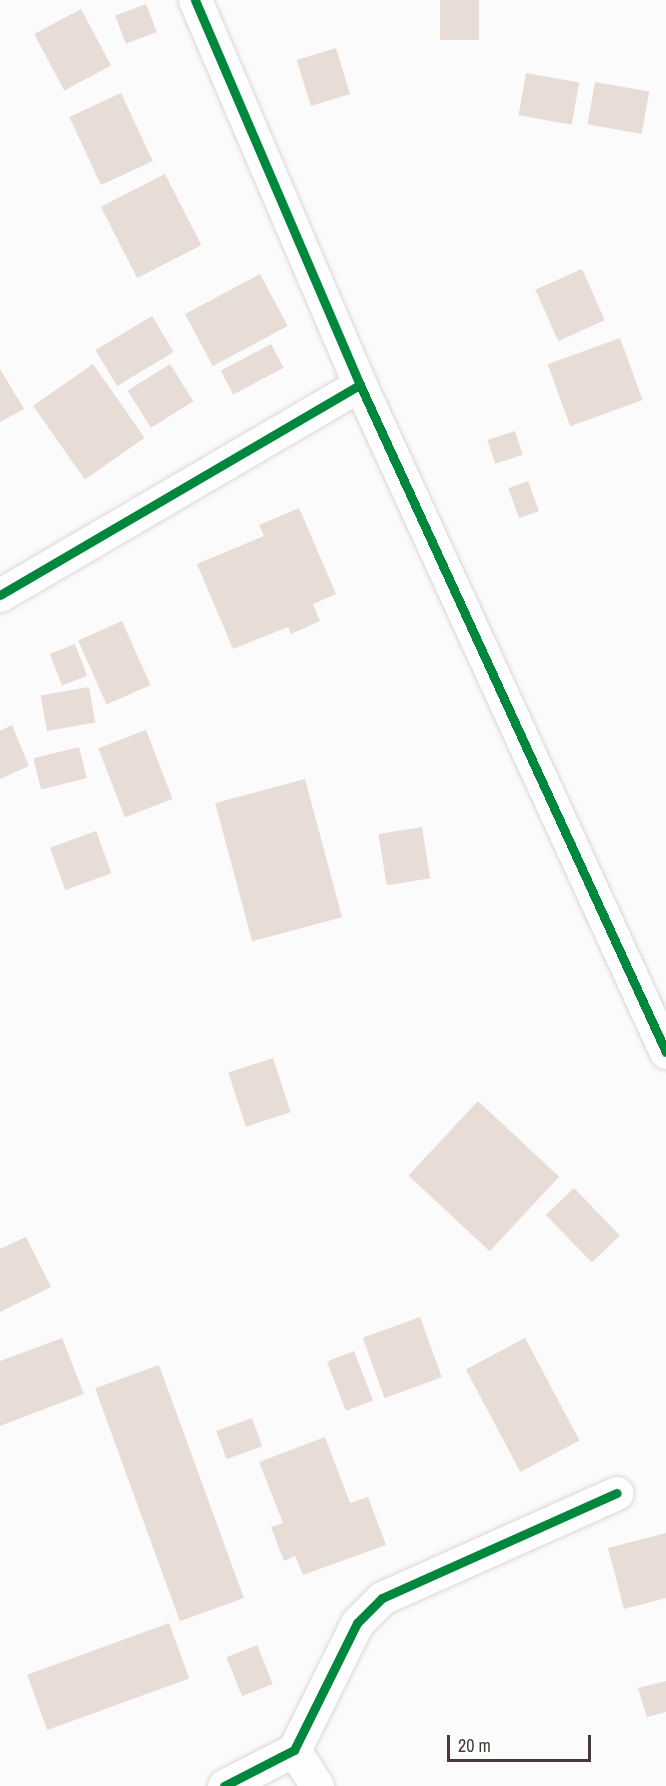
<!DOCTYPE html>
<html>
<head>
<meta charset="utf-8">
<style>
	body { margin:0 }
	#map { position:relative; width:666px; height:1786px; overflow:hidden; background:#fbfbfb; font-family:"Archivo Narrow",sans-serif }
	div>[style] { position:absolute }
	.building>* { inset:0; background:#e8dcd6; transform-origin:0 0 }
	.roads { filter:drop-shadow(0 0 2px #dfd6d5) drop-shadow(0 0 2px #dfd6d5) }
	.minor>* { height:33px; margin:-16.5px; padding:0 16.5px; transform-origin:16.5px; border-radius:16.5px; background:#fefefe }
	.cycleway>* { height:9px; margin:-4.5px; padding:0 4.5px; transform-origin:4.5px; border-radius:4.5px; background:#00873e }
	span { translate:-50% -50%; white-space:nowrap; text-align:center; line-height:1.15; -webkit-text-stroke:5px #fff; paint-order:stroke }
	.scale { position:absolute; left:447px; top:1735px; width:144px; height:27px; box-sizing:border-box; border:3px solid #473936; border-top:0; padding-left:8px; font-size:18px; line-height:21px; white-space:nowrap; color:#473936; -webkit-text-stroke:4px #fff; paint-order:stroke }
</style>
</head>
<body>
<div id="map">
	<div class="building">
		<div style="left:440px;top:0;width:39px;height:40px"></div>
		<div style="left:146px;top:4px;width:30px;height:33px;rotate:69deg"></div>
		<div style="left:81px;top:9px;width:64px;height:53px;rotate:62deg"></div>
		<div style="left:336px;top:48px;width:48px;height:41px;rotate:73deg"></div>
		<div style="left:526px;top:73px;width:54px;height:43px;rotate:10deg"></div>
		<div style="left:595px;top:82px;width:55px;height:43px;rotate:10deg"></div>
		<div style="left:121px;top:93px;width:75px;height:57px;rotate:65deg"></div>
		<div style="left:165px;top:174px;width:80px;height:72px;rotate:63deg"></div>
		<div style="left:582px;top:269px;width:56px;height:51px;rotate:66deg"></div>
		<div style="left:260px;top:274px;width:59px;height:85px;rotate:62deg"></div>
		<div style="left:152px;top:316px;width:42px;height:66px;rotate:59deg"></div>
		<div style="left:620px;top:338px;width:66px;height:77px;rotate:70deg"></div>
		<div style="left:271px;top:344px;width:27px;height:57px;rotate:62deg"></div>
		<div style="left:93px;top:364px;width:90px;height:73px;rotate:55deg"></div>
		<div style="left:170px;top:364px;width:44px;height:50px;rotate:58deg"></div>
		<div style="clip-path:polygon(0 369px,24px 409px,0 422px)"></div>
		<div style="left:515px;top:431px;width:25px;height:29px;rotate:72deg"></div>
		<div style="left:528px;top:481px;width:32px;height:21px;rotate:70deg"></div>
		<div style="clip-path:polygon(299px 508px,336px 594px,313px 604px,320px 621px,291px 634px,288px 627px,233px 649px,197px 564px,264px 536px,259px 525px)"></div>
		<div style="left:122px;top:621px;width:70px;height:48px;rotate:66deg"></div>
		<div style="left:75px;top:644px;width:34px;height:27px;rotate:69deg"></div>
		<div style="left:89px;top:687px;width:36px;height:49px;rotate:80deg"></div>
		<div style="clip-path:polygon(12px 725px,29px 766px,0 779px,0 731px)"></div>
		<div style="left:146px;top:730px;width:74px;height:51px;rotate:69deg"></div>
		<div style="left:79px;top:747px;width:32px;height:47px;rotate:76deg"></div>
		<div style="left:305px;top:779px;width:143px;height:93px;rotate:75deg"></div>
		<div style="left:422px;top:827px;width:52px;height:44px;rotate:81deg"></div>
		<div style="left:96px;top:831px;width:45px;height:49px;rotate:70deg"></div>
		<div style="left:273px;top:1058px;width:57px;height:47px;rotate:72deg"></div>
		<div style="left:478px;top:1101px;width:111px;height:102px;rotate:43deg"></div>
		<div style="left:574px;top:1188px;width:66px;height:39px;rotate:46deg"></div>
		<div style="clip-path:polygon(26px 1237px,51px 1287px,0 1312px,0 1249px)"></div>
		<div style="left:420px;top:1317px;width:64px;height:61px;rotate:70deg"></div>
		<div style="clip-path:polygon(62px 1338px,84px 1394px,0 1426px,0 1361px)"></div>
		<div style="left:525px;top:1338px;width:116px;height:67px;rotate:62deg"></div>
		<div style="left:354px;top:1351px;width:53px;height:29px;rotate:69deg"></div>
		<div style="left:159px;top:1365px;width:248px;height:68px;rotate:70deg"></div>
		<div style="left:252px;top:1418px;width:30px;height:38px;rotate:70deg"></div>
		<div style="clip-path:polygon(325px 1437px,350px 1503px,368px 1497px,386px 1545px,303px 1575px,295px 1556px,284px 1561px,271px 1527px,283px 1523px,259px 1462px)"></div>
		<div style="clip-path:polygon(666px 1533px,666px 1598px,624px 1609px,608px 1548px)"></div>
		<div style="left:169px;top:1623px;width:59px;height:151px;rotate:70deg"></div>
		<div style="left:257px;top:1645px;width:42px;height:33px;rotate:68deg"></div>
		<div style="clip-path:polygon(666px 1681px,666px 1712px,647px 1717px,638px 1688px)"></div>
	</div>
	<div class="roads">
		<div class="minor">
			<div style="left:195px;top:0;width:419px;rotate:66.8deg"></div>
			<div style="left:360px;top:385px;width:734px;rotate:65.36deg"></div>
			<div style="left:0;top:595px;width:417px;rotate:-30.3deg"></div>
			<div style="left:294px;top:1750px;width:43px;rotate:57.4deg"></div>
			<div style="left:224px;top:1786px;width:79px;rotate:-27.2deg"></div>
			<div style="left:294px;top:1750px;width:142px;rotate:-63.6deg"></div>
			<div style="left:357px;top:1623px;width:35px;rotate:-45deg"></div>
			<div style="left:382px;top:1598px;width:257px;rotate:-24.1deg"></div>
		</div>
	</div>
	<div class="cycleway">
		<div style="left:195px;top:0;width:419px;rotate:66.8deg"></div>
		<div style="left:360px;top:385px;width:734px;rotate:65.36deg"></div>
		<div style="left:0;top:595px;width:417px;rotate:-30.3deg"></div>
		<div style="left:224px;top:1786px;width:79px;rotate:-27.2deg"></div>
		<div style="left:294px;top:1750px;width:142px;rotate:-63.6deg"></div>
		<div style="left:357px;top:1623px;width:35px;rotate:-45deg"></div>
		<div style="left:382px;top:1598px;width:257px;rotate:-24.1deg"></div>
	</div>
	<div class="scale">20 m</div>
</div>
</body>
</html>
